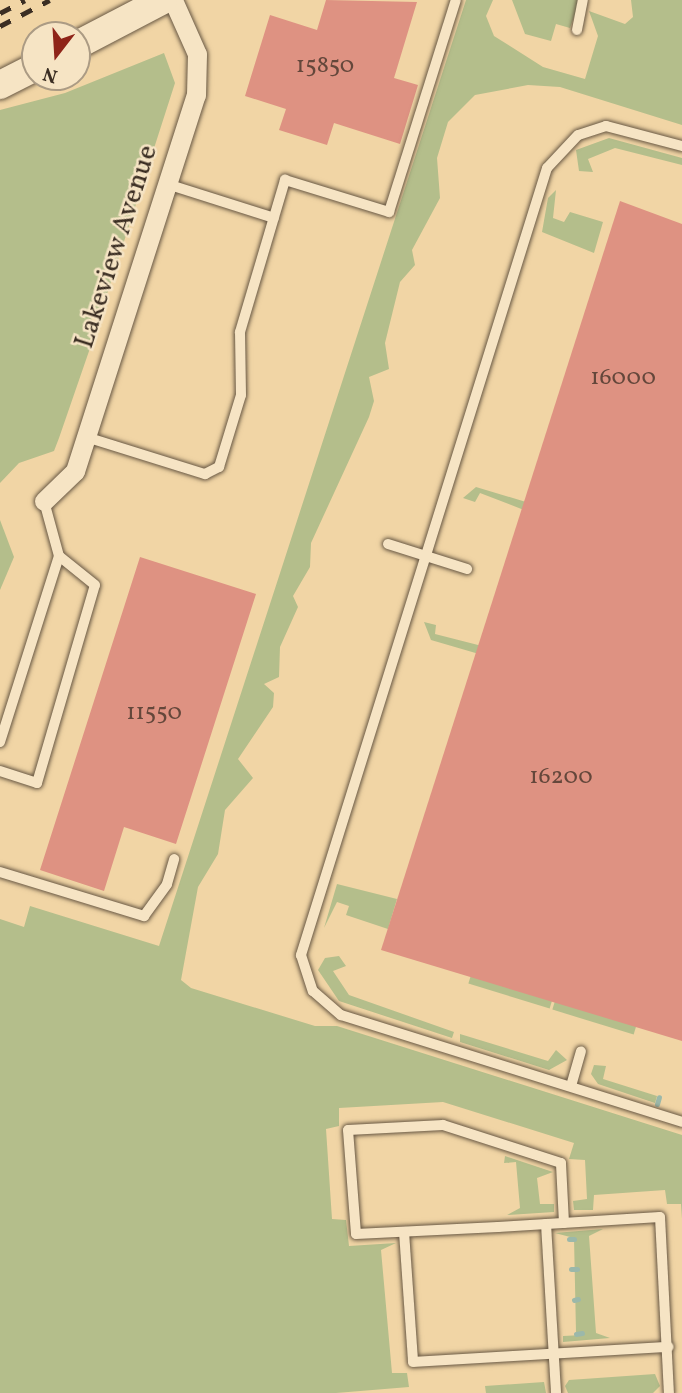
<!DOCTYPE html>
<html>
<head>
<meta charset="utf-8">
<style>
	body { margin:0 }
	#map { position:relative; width:682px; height:1393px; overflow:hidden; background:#f1d5a5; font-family:Vollkorn,serif }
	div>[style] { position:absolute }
	.green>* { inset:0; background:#b4be8b; transform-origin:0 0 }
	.stream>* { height:5px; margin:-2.5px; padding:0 2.5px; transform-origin:2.5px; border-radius:2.5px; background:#9bb8aa }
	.building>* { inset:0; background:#de9282 }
	.roads { filter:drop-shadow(0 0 2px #685844) drop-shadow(0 0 2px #685844) }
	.lane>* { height:10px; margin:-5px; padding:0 5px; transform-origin:5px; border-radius:5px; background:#f6e4c4 }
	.street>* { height:19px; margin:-9.5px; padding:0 9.5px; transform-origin:9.5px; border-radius:9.5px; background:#f6e4c4 }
	.secondary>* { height:28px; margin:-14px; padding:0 14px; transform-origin:14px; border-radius:14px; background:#f6e4c4 }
	.rail>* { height:5px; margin-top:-2.5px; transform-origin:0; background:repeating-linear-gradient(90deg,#3b2e23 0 12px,transparent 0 24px) }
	span { translate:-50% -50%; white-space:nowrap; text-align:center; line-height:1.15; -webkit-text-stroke:5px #f6e4c4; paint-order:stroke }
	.number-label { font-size:24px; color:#64473b }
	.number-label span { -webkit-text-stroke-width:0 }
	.street-label { font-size:28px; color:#3b2e23 }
	.north { position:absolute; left:21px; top:21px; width:70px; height:70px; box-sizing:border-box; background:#f6e4c4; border:2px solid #ab9b84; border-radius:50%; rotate:197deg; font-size:19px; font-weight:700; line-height:28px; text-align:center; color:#3b2e23 }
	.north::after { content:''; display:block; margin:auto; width:24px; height:32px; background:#8f2418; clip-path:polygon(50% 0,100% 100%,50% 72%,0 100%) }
</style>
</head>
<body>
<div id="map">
	<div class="green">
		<div style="clip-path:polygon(466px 0,493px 0,486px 16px,494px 36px,543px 67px,585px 79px,598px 36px,589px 11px,625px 24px,633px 17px,631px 0,682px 0,682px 125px,560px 87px,528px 85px,475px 95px,448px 122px,437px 158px,440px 198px,412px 250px,415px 265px,400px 282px,385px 343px,389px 369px,369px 377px,374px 401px,369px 417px,311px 543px,310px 567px,293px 596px,298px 607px,280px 647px,279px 677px,264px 684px,274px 693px,273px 707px,238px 759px,253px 778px,225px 810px,218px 854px,198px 887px,181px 980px,191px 988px,315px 1026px,337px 1026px,682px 1135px,682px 1219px,681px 1204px,667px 1204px,665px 1190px,594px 1195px,593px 1210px,574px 1210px,573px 1201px,587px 1199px,585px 1160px,569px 1159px,574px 1143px,443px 1102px,339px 1108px,339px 1126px,326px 1129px,332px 1219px,346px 1220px,349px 1246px,396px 1243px,381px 1250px,392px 1373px,407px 1373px,409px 1387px,336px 1393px,0 1393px,0 919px,24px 927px,30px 906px,159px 946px)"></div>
		<div style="clip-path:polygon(512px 0,579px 0,579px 3px,570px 28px,556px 24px,551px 41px,525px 34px)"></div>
		<div style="clip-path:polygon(164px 53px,175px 83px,100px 316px,91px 318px,97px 328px,59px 438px,54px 451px,19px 463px,0 483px,0 110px,65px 93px)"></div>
		<div style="clip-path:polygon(609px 138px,682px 158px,682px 165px,615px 148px,588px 159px,593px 172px,579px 171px,576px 150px)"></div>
		<div style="clip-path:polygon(556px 190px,553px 218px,564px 222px,570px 212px,603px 222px,594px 253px,542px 232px,548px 198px)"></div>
		<div style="clip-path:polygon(476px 487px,526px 502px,524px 510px,480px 493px,475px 502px,463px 498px)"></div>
		<div style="clip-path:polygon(0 520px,14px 557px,0 590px)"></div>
		<div style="clip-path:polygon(424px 622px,436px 625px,435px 634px,482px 646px,479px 654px,431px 640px)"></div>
		<div style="clip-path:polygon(337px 884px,397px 899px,388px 929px,346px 915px,349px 906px,337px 902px,324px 928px)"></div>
		<div style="clip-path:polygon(339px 956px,346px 966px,333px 971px,349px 995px,454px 1032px,452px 1038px,339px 1001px,318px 970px,325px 958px)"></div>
		<div style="left:471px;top:975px;width:85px;height:9px;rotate:17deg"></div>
		<div style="left:555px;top:1001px;width:85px;height:9px;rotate:17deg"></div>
		<div style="clip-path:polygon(460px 1034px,548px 1061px,556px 1050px,567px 1060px,549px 1070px,460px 1042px)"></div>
		<div style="clip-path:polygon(594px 1065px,606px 1066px,603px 1079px,657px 1096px,655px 1103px,598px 1084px,591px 1074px)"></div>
		<div style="clip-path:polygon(505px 1156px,553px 1172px,537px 1178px,540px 1204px,554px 1204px,554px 1212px,507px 1215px,520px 1208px,516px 1162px,504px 1163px)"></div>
		<div style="clip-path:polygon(603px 1229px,589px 1236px,596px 1333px,610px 1338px,563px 1342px,563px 1336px,583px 1335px,576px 1332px,574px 1238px,555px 1233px)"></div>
		<div style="clip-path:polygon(655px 1374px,660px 1386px,653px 1393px,568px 1393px,565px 1386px,569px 1380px)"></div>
		<div style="clip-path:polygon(544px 1382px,546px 1393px,486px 1393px,485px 1386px)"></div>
	</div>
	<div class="stream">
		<div style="left:657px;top:1104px;width:7px;rotate:-74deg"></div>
		<div style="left:569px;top:1239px;width:5px"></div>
		<div style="left:571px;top:1269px;width:6px"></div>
		<div style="left:574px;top:1300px;width:4px;rotate:-14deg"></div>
		<div style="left:576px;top:1334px;width:6px;rotate:-9deg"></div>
	</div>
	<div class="building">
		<div style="clip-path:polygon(326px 0,417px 2px,394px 78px,418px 85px,400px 144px,334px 123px,327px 145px,279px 130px,286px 109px,245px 96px,270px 15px,317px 30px)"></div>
		<div style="clip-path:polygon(620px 201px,682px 224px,682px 1041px,381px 950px)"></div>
		<div style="clip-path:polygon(140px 557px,256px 594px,176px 844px,124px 827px,104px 891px,40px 870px)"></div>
	</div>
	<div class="roads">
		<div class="lane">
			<div style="left:577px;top:30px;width:31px;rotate:-79deg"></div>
			<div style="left:682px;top:146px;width:79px;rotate:-165.3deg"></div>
			<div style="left:606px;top:126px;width:29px;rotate:162deg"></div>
			<div style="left:578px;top:135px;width:45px;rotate:133.2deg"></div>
			<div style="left:547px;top:168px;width:825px;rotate:107.36deg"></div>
			<div style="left:301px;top:955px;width:38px;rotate:72deg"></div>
			<div style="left:313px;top:991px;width:37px;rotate:41deg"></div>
			<div style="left:341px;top:1015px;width:357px;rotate:17.4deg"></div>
			<div style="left:167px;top:184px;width:112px;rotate:17.6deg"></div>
			<div style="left:86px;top:437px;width:125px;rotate:17.3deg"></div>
			<div style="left:205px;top:474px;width:16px;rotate:-27deg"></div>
			<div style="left:219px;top:467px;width:75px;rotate:-73deg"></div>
			<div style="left:241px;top:395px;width:63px;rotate:-90.9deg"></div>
			<div style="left:240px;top:332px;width:159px;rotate:-73.5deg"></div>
			<div style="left:285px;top:180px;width:109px;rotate:17.1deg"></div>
			<div style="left:389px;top:212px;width:222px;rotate:-72.5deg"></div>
			<div style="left:388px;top:544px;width:83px;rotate:17.6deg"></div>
			<div style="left:0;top:742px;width:195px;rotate:-72.4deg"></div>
			<div style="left:59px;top:556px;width:57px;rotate:-105.3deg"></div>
			<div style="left:0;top:771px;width:39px;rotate:18deg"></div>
			<div style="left:37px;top:783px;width:206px;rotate:-73.7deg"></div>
			<div style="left:95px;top:585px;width:46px;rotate:-141.1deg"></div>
			<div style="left:0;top:872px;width:151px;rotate:17deg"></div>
			<div style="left:144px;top:916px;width:39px;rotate:-54deg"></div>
			<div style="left:167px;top:884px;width:26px;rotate:-74deg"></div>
			<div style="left:571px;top:1086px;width:36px;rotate:-74deg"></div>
			<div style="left:564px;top:1223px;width:60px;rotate:-92.9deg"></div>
			<div style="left:561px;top:1163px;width:124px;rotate:-162.1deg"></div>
			<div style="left:443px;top:1125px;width:95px;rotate:177deg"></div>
			<div style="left:348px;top:1130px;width:104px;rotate:85.6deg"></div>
			<div style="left:356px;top:1234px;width:142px;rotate:-2.8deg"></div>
			<div style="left:498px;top:1227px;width:162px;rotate:-3.5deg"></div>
			<div style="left:660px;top:1217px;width:176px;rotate:87.1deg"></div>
			<div style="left:546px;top:1224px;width:169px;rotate:86.6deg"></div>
			<div style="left:404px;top:1232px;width:130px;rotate:86deg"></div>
			<div style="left:413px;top:1362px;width:256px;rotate:-3.4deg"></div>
		</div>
		<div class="street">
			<div style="left:44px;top:501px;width:43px;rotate:-44.1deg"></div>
			<div style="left:75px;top:471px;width:395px;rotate:-72.2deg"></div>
			<div style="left:196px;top:95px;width:41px;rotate:-88.6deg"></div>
			<div style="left:197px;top:54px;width:59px;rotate:-114deg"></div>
		</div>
		<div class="secondary">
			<div style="left:77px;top:45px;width:97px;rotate:-27.6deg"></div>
			<div style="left:0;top:85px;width:39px;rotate:-27deg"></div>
		</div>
	</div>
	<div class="rail">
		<div style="left:0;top:13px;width:28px;rotate:-27deg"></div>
		<div style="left:0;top:26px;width:56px;rotate:-27.5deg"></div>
	</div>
	<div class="number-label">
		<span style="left:325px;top:67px">15850</span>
		<span style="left:623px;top:379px">16000</span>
		<span style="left:154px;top:714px">11550</span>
		<span style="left:561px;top:778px">16200</span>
	</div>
	<div class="street-label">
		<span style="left:117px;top:247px;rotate:-72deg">Lakeview Avenue</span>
	</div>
	<div class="north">N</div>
</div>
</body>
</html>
